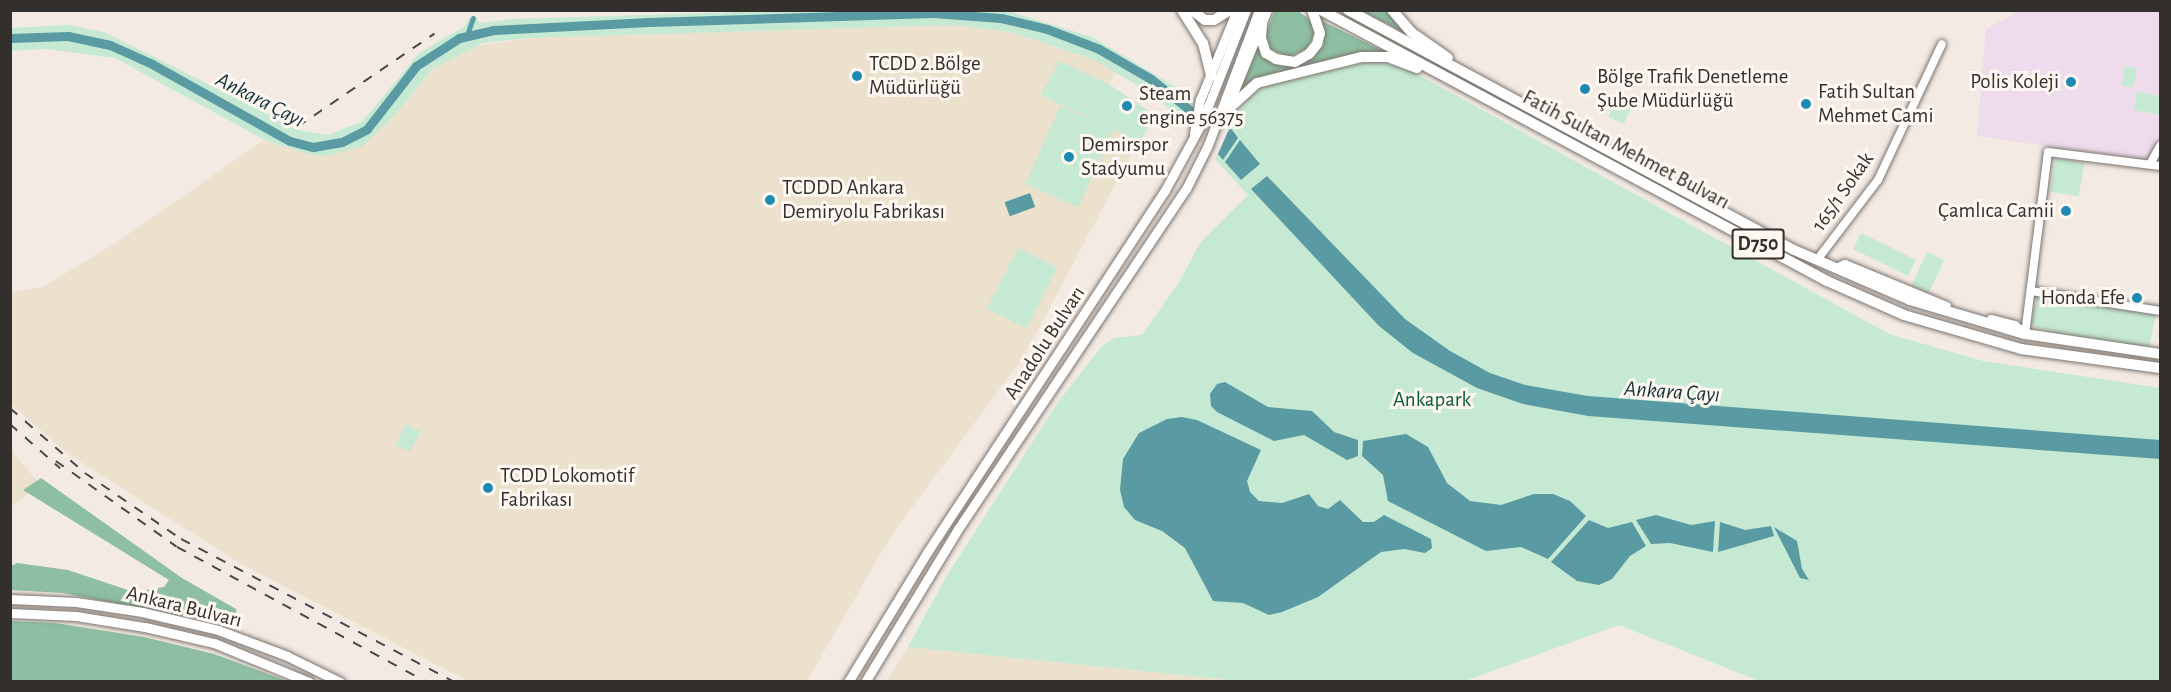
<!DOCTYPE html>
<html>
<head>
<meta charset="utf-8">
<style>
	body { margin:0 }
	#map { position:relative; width:2171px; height:692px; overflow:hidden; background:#f3eae4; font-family:"Alegreya Sans",sans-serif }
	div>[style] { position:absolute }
	.industrial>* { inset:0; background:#ebe1cc }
	.education>* { inset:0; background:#eedced }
	.green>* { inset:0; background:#c5e9d3; transform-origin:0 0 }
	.forest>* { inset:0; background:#8ebfa2 }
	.water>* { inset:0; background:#5a9aa2; transform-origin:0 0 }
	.canal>* { height:5px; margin:-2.5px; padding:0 2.5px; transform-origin:2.5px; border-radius:2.5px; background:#5a9aa2 }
	.river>* { height:9px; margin:-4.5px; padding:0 4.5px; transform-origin:4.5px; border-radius:4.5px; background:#5a9aa2 }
	.roads { filter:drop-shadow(0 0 2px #7b746e) drop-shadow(0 0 2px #7b746e) }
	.secondary>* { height:8px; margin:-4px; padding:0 4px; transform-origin:4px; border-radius:4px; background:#fff }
	.primary>* { height:9px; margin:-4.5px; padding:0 4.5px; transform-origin:4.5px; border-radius:4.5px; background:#fff }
	.highway>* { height:10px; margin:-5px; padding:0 5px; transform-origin:5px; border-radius:5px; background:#fff }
	.rail>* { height:1.5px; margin-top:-0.75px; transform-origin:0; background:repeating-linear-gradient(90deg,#4b4744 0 10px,transparent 0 20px) }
	.dots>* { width:16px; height:16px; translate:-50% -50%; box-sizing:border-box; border:3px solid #fff8f2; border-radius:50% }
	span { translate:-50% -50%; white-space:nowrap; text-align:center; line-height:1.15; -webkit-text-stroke:6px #fff8f2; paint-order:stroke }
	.shield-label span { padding:2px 4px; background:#fff8f2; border:2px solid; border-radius:4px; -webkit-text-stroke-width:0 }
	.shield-label { font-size:20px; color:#322f2c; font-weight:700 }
	.poi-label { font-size:21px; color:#322f2c }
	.left { translate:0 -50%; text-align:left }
	.right { translate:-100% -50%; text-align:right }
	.street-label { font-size:21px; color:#322f2c }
	.park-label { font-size:21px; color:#075e3a }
	.water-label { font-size:22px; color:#113236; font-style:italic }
	.frame { position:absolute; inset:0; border:12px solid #322f2c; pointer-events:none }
</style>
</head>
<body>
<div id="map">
	<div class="industrial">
		<div style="clip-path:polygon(952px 25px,1011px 32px,1094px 60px,1116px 72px,1107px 89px,1151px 117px,1024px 356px,891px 536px,807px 681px,468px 681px,241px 564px,68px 454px,10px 403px,10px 292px,43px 287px,117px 242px,264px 140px,310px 155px,327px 156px,395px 115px,433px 68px,465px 48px,528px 38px)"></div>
		<div style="clip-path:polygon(11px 451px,40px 484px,11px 507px)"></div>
		<div style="clip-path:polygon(908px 647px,1242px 681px,886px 682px)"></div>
	</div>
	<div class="education">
		<div style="clip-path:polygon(2020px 11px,2160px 11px,2160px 140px,2148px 161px,1977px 136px,1986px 29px)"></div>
	</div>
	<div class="green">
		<div style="clip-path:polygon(1005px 10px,1092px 37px,1196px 99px,1184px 127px,1158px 97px,1094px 60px,1011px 32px,952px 25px,528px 38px,483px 43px,433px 68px,395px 115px,363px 146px,327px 156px,310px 155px,265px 140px,115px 58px,47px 49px,11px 51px,11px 28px,69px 25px,104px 32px,302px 131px,328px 135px,363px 121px,419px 53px,465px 26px,469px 17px,477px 18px,479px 23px,513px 19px,773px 11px)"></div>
		<div style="clip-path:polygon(1377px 60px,1408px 69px,1889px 334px,1983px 361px,2160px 388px,2160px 681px,1759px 681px,1619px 625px,1462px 682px,1242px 681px,908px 647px,946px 577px,1058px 402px,1102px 346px,1114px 338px,1142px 335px,1178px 284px,1200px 243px,1248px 195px,1215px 159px,1246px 95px,1275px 82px)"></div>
		<div style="clip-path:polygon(1059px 61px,1110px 85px,1155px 115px,1140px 142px,1041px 95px)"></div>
		<div style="left:2125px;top:66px;width:12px;height:20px;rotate:9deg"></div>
		<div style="clip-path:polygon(2137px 92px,2160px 96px,2160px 115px,2134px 110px)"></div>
		<div style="left:1619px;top:94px;width:17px;height:25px;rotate:25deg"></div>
		<div style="left:1060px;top:106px;width:58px;height:85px;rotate:24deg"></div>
		<div style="left:2056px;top:158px;width:29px;height:34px;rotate:10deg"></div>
		<div style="left:1861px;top:233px;width:61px;height:18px;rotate:26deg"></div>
		<div style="left:1018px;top:248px;width:44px;height:68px;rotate:27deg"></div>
		<div style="left:1927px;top:252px;width:19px;height:37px;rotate:25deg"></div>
		<div style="clip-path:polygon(2037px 296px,2156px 314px,2149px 347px,2074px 338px,2035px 327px,2031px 323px)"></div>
		<div style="left:406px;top:424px;width:16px;height:23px;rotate:27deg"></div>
	</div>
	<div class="forest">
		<div style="clip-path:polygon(1275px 11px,1298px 11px,1313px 22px,1315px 31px,1308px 48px,1289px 57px,1270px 49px,1265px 35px)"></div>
		<div style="clip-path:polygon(1362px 11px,1387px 11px,1403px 32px)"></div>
		<div style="clip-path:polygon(1322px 21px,1385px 52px,1364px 52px,1267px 75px,1241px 88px,1258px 45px,1267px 58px,1280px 66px,1297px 66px,1315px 56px,1324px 44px)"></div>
		<div style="clip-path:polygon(41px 478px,182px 578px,236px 609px,237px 618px,218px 623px,63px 593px,11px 590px,11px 566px,17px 563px,68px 570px,134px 592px,164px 587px,169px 580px,23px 490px)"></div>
		<div style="clip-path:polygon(11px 621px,55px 623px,144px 637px,214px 654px,287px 681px,11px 681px)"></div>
	</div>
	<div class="water">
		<div style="clip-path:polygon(1230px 127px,1238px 138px,1223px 160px,1218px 154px)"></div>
		<div style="clip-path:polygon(1240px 140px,1260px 164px,1241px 180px,1225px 162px)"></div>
		<div style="clip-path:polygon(1267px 176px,1405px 319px,1450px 351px,1490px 373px,1525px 385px,1588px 396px,2160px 440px,2160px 459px,1588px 416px,1523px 404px,1477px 388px,1413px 353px,1379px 326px,1251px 189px)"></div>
		<div style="left:1030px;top:193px;width:15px;height:27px;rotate:70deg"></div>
		<div style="clip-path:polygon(1225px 382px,1268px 407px,1312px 411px,1334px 432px,1358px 440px,1358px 456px,1347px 460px,1304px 435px,1274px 441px,1217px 412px,1211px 406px,1210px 394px,1217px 384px)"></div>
		<div style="clip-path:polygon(1182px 417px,1197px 420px,1261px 450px,1247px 481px,1250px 492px,1259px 501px,1282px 503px,1309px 494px,1318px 506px,1328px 509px,1340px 500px,1363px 522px,1374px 522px,1384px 515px,1431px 539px,1432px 548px,1425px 553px,1404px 549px,1381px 552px,1318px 597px,1282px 612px,1269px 615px,1243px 603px,1213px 601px,1185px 548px,1162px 531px,1135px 520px,1124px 507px,1120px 490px,1123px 459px,1139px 433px,1167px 419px)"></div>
		<div style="clip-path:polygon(1406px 434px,1428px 447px,1447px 483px,1470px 501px,1501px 505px,1534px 494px,1553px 494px,1570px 501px,1586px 516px,1548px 559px,1521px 547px,1486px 551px,1388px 501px,1383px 475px,1362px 456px,1363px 441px)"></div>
		<div style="clip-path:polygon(1656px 515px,1691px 525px,1715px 521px,1713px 552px,1670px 543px,1651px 544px,1636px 520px)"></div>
		<div style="clip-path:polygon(1589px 520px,1608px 528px,1632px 522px,1646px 546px,1630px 556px,1612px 579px,1599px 585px,1577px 581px,1551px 562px)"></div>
		<div style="clip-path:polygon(1720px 522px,1745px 530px,1771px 526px,1774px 536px,1718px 552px)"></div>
		<div style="clip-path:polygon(1774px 527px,1797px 541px,1802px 569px,1809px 580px,1800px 578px)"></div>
	</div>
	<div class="canal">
		<div style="left:467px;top:35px;width:18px;rotate:-71deg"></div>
	</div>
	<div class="river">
		<div style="left:10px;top:38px;width:58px;rotate:-2deg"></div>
		<div style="left:68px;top:36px;width:43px;rotate:12.1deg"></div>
		<div style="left:110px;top:45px;width:46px;rotate:24.3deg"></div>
		<div style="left:152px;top:64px;width:158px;rotate:29.2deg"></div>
		<div style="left:290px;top:141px;width:24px;rotate:15deg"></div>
		<div style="left:313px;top:147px;width:29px;rotate:-10deg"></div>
		<div style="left:342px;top:142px;width:28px;rotate:-27deg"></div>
		<div style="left:367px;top:129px;width:80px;rotate:-52.1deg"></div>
		<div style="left:416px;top:66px;width:51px;rotate:-33.1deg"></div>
		<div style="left:459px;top:38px;width:35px;rotate:-13deg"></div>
		<div style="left:493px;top:30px;width:156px;rotate:-2.9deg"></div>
		<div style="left:649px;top:22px;width:284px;rotate:-1.8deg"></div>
		<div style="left:933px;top:13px;width:68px;rotate:4.2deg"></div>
		<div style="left:1001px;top:18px;width:47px;rotate:13.4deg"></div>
		<div style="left:1047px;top:29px;width:56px;rotate:21deg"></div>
		<div style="left:1099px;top:49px;width:60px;rotate:30deg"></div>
		<div style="left:1151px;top:79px;width:51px;rotate:38.7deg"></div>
	</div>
	<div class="roads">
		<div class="secondary">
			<div style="left:2150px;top:164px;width:21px;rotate:-61deg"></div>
			<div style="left:1817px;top:260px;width:101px;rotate:-52.7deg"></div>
			<div style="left:1878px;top:180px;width:150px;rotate:-64.8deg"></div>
			<div style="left:1836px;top:268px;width:10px;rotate:-24deg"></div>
			<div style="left:1845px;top:264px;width:110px;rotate:22.4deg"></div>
			<div style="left:2031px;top:291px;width:131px;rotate:8.8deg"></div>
			<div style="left:1991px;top:319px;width:25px;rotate:14deg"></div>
			<div style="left:2015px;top:325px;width:13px;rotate:39deg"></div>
			<div style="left:2025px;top:334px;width:183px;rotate:-82.8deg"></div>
			<div style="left:2048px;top:152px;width:113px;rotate:7.1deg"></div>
		</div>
		<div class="primary">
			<div style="left:1232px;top:96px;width:93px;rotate:-67.9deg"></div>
			<div style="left:1194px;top:133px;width:34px;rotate:-80deg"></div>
			<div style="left:1200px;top:100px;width:97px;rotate:-67.7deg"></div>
			<div style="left:10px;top:599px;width:66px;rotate:2.6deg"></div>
			<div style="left:76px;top:602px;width:67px;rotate:8.6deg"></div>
			<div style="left:142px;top:612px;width:78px;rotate:13.3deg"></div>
			<div style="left:218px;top:630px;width:74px;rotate:20.6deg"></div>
			<div style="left:287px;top:656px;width:59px;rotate:26.1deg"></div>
			<div style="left:10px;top:613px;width:66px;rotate:2.6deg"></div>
			<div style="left:76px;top:616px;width:70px;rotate:9.1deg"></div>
			<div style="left:145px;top:627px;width:71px;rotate:13.1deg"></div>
			<div style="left:214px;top:643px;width:103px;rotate:22.3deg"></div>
			<div style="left:848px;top:682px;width:153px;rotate:-58.6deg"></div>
			<div style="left:928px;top:551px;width:430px;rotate:-56.7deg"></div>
			<div style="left:1164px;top:192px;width:77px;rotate:-61.4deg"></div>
			<div style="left:1201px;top:124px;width:123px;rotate:-68.5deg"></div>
			<div style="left:865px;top:682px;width:179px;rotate:-58.7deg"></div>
			<div style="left:958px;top:529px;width:409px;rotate:-56.2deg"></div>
			<div style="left:1186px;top:189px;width:49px;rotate:-63.4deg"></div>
			<div style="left:1208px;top:145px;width:144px;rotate:-69.3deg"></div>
		</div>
		<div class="highway">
			<div style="left:1182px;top:10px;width:39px;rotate:58deg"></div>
			<div style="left:1203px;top:43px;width:34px;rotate:76deg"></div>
			<div style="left:1192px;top:10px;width:16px;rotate:38deg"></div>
			<div style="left:1205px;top:20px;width:9px"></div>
			<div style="left:1214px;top:20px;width:19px;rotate:-32deg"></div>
			<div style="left:1321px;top:10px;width:574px;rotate:28.17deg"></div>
			<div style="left:1827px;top:281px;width:84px;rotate:23.8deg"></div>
			<div style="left:1904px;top:315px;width:122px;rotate:16.2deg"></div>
			<div style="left:2021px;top:349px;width:140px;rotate:7.8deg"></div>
			<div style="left:1348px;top:10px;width:506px;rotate:28.29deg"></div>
			<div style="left:1794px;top:250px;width:126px;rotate:23.3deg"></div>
			<div style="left:1910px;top:300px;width:120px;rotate:16.5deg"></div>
			<div style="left:2025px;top:334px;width:136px;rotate:8.4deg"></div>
			<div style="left:1392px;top:10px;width:29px;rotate:49deg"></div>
			<div style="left:1411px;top:32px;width:45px;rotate:35.1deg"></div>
			<div style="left:1262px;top:24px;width:14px;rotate:94deg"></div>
			<div style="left:1261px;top:38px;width:16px;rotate:72deg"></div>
			<div style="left:1266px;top:53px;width:12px;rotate:31deg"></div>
			<div style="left:1276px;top:59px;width:19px;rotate:9deg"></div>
			<div style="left:1295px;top:62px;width:16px;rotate:-30deg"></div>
			<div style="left:1309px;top:54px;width:13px;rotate:-51deg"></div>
			<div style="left:1317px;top:44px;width:11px;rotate:-75deg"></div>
			<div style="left:1320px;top:33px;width:24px;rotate:-109deg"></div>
			<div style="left:1224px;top:113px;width:45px;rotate:-42.3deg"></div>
			<div style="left:1257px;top:83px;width:107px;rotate:-14deg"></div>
			<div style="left:1361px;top:57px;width:27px"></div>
			<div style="left:1388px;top:57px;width:31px;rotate:21deg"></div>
		</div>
	</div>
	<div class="rail">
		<div style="left:297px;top:127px;width:166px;rotate:-34.2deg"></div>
		<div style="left:10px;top:408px;width:99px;rotate:40.9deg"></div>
		<div style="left:85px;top:473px;width:116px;rotate:34.5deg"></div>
		<div style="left:181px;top:539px;width:309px;rotate:27.6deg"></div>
		<div style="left:10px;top:424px;width:67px;rotate:41.3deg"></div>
		<div style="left:56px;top:461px;width:148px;rotate:35.4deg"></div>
		<div style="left:177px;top:547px;width:284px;rotate:28.4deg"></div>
	</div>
	<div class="dots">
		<div style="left:857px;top:76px;background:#1d8bb1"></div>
		<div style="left:2071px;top:82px;background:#1d8bb1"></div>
		<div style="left:1585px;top:89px;background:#1d8bb1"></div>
		<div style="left:1806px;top:104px;background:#1d8bb1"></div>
		<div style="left:1127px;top:106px;background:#1d8bb1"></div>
		<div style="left:1069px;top:157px;background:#1d8bb1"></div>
		<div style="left:770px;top:200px;background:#1d8bb1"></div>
		<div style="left:2066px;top:211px;background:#1d8bb1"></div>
		<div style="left:2137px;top:298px;background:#1d8bb1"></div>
		<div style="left:488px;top:488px;background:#1d8bb1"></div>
	</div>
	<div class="shield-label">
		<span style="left:1758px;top:244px">D750</span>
	</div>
	<div class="poi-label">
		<span class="left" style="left:869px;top:76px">TCDD 2.Bölge<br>Müdürlüğü</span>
		<span class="left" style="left:1597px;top:89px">Bölge Trafik Denetleme<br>Şube Müdürlüğü</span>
		<span class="right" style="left:2059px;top:82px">Polis Koleji</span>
		<span class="left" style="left:1818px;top:104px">Fatih Sultan<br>Mehmet Cami</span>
		<span class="left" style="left:1139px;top:106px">Steam<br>engine 56375</span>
		<span class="left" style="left:1081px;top:157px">Demirspor<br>Stadyumu</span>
		<span class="left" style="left:782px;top:200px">TCDDD Ankara<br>Demiryolu Fabrikası</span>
		<span class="right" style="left:2054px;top:211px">Çamlıca Camii</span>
		<span class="right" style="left:2125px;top:298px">Honda Efe</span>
		<span class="left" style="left:500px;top:488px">TCDD Lokomotif<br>Fabrikası</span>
	</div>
	<div class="street-label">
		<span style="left:1626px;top:150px;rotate:28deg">Fatih Sultan Mehmet Bulvarı</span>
		<span style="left:1843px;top:192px;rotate:-55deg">165/1 Sokak</span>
		<span style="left:1045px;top:343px;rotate:-57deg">Anadolu Bulvarı</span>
		<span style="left:184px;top:607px;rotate:14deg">Ankara Bulvarı</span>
	</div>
	<div class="park-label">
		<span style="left:1432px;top:400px">Ankapark</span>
	</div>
	<div class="water-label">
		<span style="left:260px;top:100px;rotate:27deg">Ankara Çayı</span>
		<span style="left:1672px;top:392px;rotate:4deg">Ankara Çayı</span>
	</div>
	<div class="frame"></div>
</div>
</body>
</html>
